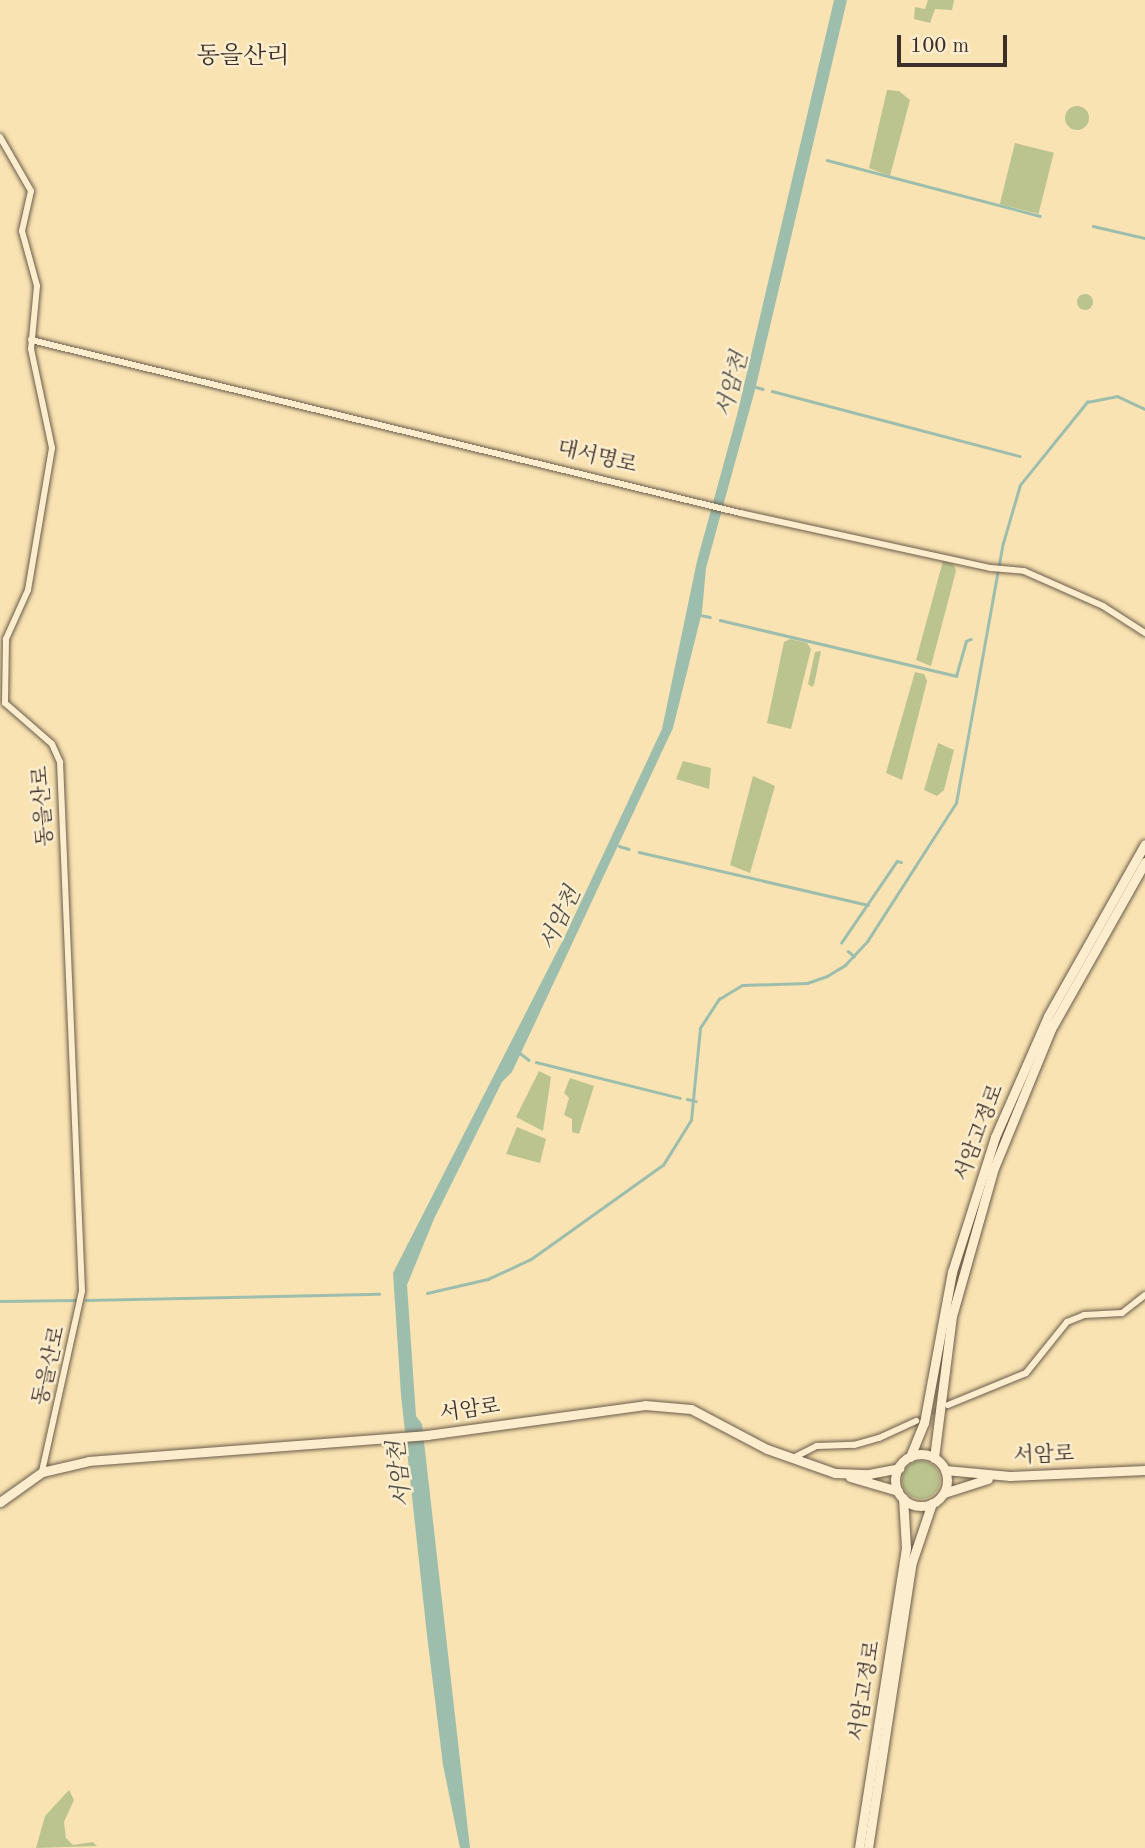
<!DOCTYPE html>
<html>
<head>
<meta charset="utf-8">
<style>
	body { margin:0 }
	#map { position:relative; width:1145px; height:1848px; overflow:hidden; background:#f9e3b2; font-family:"Old Standard TT","Noto Serif KR",serif }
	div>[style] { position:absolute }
	.green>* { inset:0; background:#bbc48e; transform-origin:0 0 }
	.round { border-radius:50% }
	.water>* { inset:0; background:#9ebead }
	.stream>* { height:2.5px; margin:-1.25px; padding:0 1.25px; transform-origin:1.25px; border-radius:1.25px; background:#9ebead }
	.street-tunnel>* { height:6px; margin-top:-3px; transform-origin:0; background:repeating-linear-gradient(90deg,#d3bf97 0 6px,transparent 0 9px) }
	.roads { filter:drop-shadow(0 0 2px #6b5c4b) drop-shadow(0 0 2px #6b5c4b) }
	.street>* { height:6px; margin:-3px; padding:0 3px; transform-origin:3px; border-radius:3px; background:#fbedcd }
	.secondary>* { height:9px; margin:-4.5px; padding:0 4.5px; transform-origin:4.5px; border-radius:4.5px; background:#fbedcd }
	.secondary>.ring { margin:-4.5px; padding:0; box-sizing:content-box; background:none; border:9px solid #fbedcd; border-radius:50% }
	span { translate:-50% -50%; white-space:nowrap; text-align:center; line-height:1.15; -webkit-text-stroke:5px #fbedcd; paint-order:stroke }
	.street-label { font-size:21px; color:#3c2f29 }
	.water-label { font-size:23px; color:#54534a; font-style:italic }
	.quarter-label { font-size:24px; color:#3c2f29 }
	.scale { position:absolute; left:897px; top:35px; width:110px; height:32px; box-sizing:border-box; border:4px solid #3c2f29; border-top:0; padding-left:9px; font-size:21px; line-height:24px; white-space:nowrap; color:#3c2f29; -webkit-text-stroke:5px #fbedcd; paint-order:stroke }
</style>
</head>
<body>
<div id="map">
	<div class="green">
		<div style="clip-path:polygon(928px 0,954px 0,952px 10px,935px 9px,930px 23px,914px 19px,915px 7px,925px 9px)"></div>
		<div style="clip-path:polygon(887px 90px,899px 91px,910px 100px,890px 176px,869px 168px)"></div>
		<div class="round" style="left:1065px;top:106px;width:24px;height:24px"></div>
		<div style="left:1015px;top:143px;width:40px;height:63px;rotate:14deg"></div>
		<div class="round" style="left:1077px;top:294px;width:16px;height:16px"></div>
		<div style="clip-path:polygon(943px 561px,954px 565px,956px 571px,931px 666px,916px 660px)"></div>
		<div style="clip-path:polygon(790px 639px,807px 643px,811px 649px,791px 729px,767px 723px,784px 642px)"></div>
		<div style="clip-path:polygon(821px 651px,814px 685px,812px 687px,808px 684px,815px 652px)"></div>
		<div style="clip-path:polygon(915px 672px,924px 674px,927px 681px,902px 780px,886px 773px)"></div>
		<div style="clip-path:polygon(938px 743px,954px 750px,944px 790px,937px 796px,924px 790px)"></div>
		<div style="clip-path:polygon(683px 761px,711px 768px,709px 789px,676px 779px)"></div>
		<div style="clip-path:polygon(753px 776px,775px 786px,750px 873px,730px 865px)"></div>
		<div style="clip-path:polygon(539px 1071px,551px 1077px,543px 1131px,516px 1117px)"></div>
		<div style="clip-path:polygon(570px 1078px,594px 1086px,579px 1134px,572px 1132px,572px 1119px,564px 1115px,569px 1098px,564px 1093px)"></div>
		<div style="clip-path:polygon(517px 1127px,546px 1139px,540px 1163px,506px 1154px)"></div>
		<div class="round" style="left:902px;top:1461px;width:38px;height:38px"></div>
		<div style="clip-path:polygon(69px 1790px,74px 1800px,64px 1822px,66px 1838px,73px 1845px,93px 1842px,97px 1846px,36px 1848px,45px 1816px)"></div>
	</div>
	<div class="water">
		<div style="clip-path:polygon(834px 0,847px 0,755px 390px,706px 568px,702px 612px,673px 728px,512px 1072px,502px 1082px,434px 1219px,407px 1285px,416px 1416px,422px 1424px,470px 1848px,460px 1848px,443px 1765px,427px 1635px,401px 1395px,393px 1273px,565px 936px,662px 729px,697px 561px,737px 415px)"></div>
	</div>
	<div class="stream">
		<div style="left:827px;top:160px;width:220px;rotate:14.7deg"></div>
		<div style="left:1093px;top:226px;width:53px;rotate:13deg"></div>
		<div style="left:753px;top:386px;width:10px;rotate:17deg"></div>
		<div style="left:772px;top:391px;width:256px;rotate:14.7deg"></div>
		<div style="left:700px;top:615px;width:10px;rotate:11deg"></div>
		<div style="left:720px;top:620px;width:243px;rotate:13.3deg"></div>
		<div style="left:956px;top:676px;width:36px;rotate:-74deg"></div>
		<div style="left:966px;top:641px;width:5px;rotate:-22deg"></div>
		<div style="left:619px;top:846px;width:10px;rotate:17deg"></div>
		<div style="left:639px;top:852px;width:235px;rotate:13deg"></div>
		<div style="left:841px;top:943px;width:99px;rotate:-55.7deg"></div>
		<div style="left:897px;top:861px;width:4px;rotate:14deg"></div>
		<div style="left:848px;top:951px;width:8px;rotate:40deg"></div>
		<div style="left:520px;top:1053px;width:11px;rotate:38deg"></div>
		<div style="left:536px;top:1062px;width:148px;rotate:14deg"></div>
		<div style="left:687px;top:1099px;width:9px;rotate:13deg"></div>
		<div style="left:427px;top:1293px;width:63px;rotate:-12.9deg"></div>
		<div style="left:488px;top:1279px;width:47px;rotate:-24.9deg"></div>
		<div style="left:531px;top:1259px;width:162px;rotate:-35.5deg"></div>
		<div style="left:663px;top:1165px;width:53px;rotate:-58.1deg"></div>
		<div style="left:691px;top:1120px;width:92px;rotate:-84.4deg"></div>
		<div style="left:700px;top:1028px;width:35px;rotate:-57deg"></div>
		<div style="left:719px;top:999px;width:27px;rotate:-31deg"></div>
		<div style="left:742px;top:985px;width:65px;rotate:-1.8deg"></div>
		<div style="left:807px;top:983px;width:21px;rotate:-19deg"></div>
		<div style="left:827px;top:976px;width:21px;rotate:-31deg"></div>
		<div style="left:845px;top:965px;width:34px;rotate:-47deg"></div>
		<div style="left:868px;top:940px;width:163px;rotate:-57.3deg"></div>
		<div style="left:956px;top:803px;width:264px;rotate:-79.8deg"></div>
		<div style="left:1003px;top:543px;width:60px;rotate:-73.7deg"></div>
		<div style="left:1020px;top:485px;width:107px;rotate:-51.1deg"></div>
		<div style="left:1087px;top:402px;width:31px;rotate:-11deg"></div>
		<div style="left:1117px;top:396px;width:31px;rotate:25deg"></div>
		<div style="left:86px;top:1300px;width:293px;rotate:-1.2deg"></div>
		<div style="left:0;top:1301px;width:75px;rotate:-0.8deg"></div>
	</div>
	<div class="street-tunnel">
		<div style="left:916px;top:1421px;width:36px;rotate:-27deg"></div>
	</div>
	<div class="roads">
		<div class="street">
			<div style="left:0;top:137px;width:62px;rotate:60.1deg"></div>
			<div style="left:31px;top:191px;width:41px;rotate:102.7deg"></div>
			<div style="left:22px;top:231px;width:57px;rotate:74.7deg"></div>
			<div style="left:37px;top:286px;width:63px;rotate:95.4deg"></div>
			<div style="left:31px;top:349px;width:101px;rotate:78deg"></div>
			<div style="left:52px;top:448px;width:144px;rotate:99.6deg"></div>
			<div style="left:28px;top:590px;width:54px;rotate:114.2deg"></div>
			<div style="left:6px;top:639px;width:64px;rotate:90.9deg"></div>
			<div style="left:5px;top:703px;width:62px;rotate:41.1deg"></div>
			<div style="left:52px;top:744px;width:20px;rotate:66deg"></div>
			<div style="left:60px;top:762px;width:529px;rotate:87.62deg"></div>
			<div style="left:82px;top:1291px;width:185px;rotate:102.5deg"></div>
			<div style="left:31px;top:340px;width:730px;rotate:13.71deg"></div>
			<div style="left:740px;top:513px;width:257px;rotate:12.4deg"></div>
			<div style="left:991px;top:568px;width:33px;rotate:5deg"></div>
			<div style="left:1024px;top:571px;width:86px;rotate:23.9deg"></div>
			<div style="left:1103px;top:606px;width:50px;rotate:32.7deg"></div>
			<div style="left:948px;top:1405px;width:84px;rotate:-22.3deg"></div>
			<div style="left:1026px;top:1373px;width:65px;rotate:-51.2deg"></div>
			<div style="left:1067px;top:1322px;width:18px;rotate:-22deg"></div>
			<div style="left:1084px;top:1315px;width:38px;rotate:-3deg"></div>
			<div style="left:1122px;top:1313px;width:29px;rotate:-38deg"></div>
			<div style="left:791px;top:1459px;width:29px;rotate:-27deg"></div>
			<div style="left:817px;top:1446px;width:37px;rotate:-2deg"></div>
			<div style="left:854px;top:1445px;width:26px;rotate:-16deg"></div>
			<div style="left:879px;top:1438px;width:41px;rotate:-24.7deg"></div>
		</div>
		<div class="secondary">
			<div class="ring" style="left:895px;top:1454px;width:43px;height:43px"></div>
			<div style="left:910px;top:1457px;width:37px;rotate:-68deg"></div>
			<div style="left:924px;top:1423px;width:154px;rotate:-79.5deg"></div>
			<div style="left:952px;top:1272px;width:142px;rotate:-72.3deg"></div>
			<div style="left:995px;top:1137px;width:132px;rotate:-66.3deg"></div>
			<div style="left:1048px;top:1016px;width:197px;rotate:-60.6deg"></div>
			<div style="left:934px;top:1458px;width:143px;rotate:-82.8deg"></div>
			<div style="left:952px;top:1316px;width:154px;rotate:-74.2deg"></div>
			<div style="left:994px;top:1168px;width:150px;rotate:-67.7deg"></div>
			<div style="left:1051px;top:1029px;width:192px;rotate:-60.6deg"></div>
			<div style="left:945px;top:1470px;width:65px;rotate:5.3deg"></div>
			<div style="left:1010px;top:1476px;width:135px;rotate:-2.5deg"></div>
			<div style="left:850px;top:1477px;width:50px;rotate:16.3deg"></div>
			<div style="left:944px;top:1493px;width:46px;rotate:-17.7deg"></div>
			<div style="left:0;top:1502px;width:52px;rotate:-35.5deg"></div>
			<div style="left:42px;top:1472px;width:48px;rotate:-13.2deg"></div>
			<div style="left:89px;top:1461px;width:339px;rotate:-4.4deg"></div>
			<div style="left:427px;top:1435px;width:220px;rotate:-7.8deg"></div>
			<div style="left:645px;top:1405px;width:46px;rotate:5deg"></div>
			<div style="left:691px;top:1409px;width:86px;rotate:27.8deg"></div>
			<div style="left:767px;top:1449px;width:72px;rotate:19.4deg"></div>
			<div style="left:835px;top:1473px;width:34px;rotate:2deg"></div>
			<div style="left:869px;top:1474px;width:31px;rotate:-11deg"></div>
			<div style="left:859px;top:1848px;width:304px;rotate:-81.1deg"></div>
			<div style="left:906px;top:1548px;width:50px;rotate:-93.4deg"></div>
			<div style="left:868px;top:1848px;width:289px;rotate:-81.3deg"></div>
			<div style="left:912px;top:1562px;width:62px;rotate:-71.3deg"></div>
		</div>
	</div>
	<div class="street-label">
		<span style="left:597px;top:458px;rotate:13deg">대서명로</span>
		<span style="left:44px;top:806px;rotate:-94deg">동을산로</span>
		<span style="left:980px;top:1133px;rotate:-69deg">서암고정로</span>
		<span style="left:50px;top:1366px;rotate:-77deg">동을산로</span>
		<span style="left:470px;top:1411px;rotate:-8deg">서암로</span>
		<span style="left:1044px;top:1456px;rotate:-2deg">서암로</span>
		<span style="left:866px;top:1691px;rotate:-81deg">서암고정로</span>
	</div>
	<div class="water-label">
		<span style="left:733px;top:385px;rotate:-75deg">서암천</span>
		<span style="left:561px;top:919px;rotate:-65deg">서암천</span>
		<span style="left:401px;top:1474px;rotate:-96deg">서암천</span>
	</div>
	<div class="quarter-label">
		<span style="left:243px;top:58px">동을산리</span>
	</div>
	<div class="scale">100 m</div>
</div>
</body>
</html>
